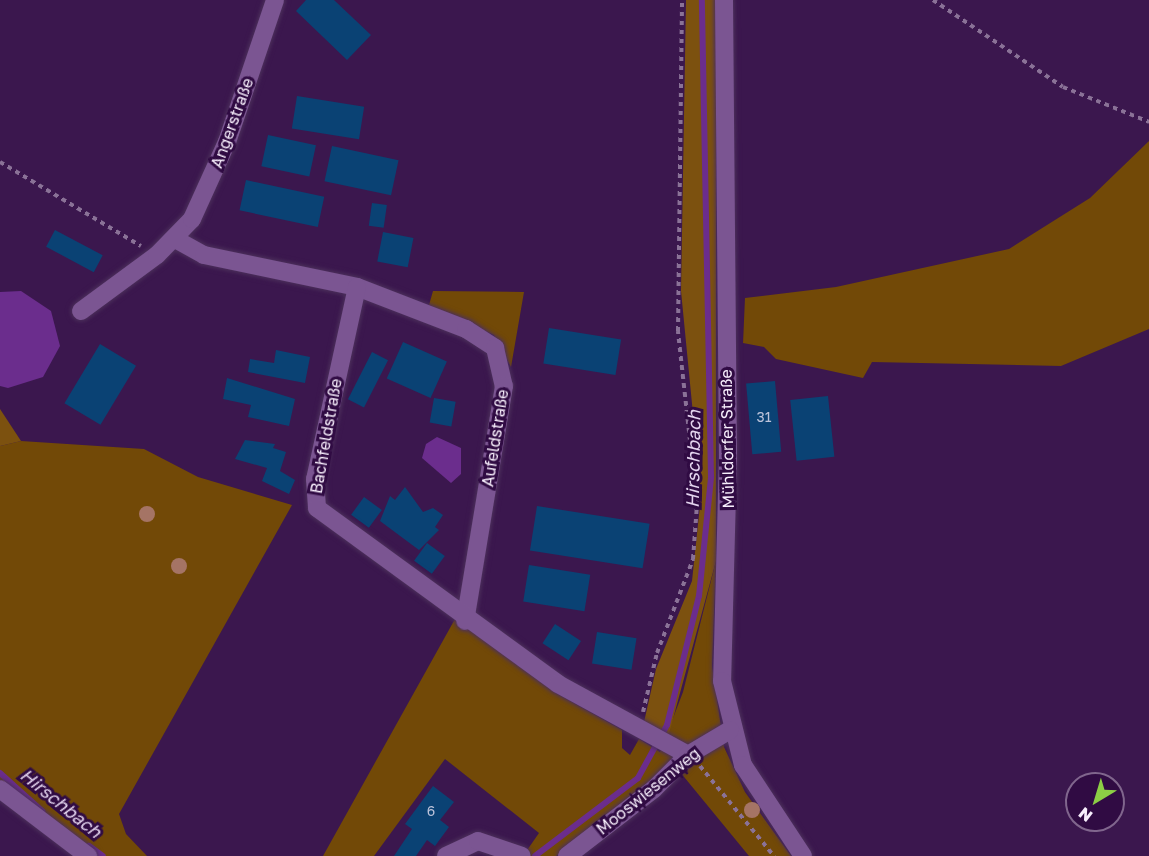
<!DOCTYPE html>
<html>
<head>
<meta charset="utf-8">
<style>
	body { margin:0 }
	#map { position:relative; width:1149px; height:856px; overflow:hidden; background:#3b174e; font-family:"Golos Text",sans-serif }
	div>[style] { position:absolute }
	.green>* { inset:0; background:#724907 }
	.forest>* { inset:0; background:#7c510f }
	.water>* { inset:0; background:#6b2d8d }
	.stream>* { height:6px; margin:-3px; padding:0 3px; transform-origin:3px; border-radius:3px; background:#6b2d8d }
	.building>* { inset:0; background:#0a4274; transform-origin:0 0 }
	.path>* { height:4px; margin-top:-2px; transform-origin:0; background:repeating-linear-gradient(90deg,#8a7297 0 4.5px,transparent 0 9px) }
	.roads { filter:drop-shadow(0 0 2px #4c305b) drop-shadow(0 0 2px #4c305b) }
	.minor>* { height:18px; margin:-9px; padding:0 9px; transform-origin:9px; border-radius:9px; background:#7b5592 }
	.trees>* { width:16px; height:16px; margin:-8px; border-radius:50%; background:#a57465 }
	span { translate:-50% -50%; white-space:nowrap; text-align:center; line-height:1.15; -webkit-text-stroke:6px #300b43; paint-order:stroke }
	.number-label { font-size:14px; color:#bcc3da }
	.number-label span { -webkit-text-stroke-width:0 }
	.street-label { font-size:16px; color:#f7eefc }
	.water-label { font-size:18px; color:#e4d5ef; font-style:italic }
	.north { position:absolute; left:1065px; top:772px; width:60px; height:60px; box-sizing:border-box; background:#300b43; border:2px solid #80668d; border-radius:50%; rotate:218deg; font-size:16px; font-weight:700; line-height:24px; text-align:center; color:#f7eefc }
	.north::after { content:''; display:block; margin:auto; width:21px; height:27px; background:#8cce45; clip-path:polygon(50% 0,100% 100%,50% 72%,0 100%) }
</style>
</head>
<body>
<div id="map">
	<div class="green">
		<div style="clip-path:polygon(1149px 141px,1149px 329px,1061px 366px,872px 362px,863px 378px,776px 359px,764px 347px,743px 343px,745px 298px,836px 287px,1009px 249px,1090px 198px)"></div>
		<div style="clip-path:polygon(433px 291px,524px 292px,511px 367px,494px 335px,429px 305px)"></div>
		<div style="clip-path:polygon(21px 441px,144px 449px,198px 477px,292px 505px,119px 814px,126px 834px,147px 856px,95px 856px,0 783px,0 446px)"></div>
		<div style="clip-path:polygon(716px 561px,712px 666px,724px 747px,745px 792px,791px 856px,749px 856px,680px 772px,556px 856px,523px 856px,539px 833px,445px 759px,374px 856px,323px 856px,455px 619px,554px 692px,622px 730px,622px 748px,630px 755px,639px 739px,660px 752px,683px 692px)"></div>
	</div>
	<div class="forest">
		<div style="clip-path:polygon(686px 0,716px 0,716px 561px,668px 737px,644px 722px,656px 669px,692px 581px,701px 496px,681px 291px)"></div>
		<div style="clip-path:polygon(0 409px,21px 441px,0 446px)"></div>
	</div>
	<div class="water">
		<div style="clip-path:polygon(21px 291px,51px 311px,60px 346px,43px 377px,8px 388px,0 386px,0 292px)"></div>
		<div style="clip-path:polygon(437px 437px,461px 448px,461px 474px,451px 483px,422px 458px,426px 444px)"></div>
	</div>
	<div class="stream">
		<div style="left:0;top:773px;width:57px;rotate:42.1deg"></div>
		<div style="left:89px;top:846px;width:17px;rotate:36deg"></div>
		<div style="left:535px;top:856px;width:129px;rotate:-37.1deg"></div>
		<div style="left:638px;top:778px;width:60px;rotate:-61.3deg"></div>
		<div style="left:667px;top:725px;width:133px;rotate:-76.1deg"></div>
		<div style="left:699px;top:596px;width:120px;rotate:-84.2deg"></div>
		<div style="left:711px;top:477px;width:477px;rotate:-91.1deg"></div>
	</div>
	<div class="building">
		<div style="clip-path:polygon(306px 0,334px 0,371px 35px,347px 60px,296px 11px)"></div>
		<div style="left:297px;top:96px;width:68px;height:33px;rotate:9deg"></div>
		<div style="left:268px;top:135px;width:49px;height:32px;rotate:12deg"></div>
		<div style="left:332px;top:146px;width:68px;height:36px;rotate:12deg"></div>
		<div style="left:246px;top:180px;width:80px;height:31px;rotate:12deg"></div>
		<div style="left:372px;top:203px;width:15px;height:23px;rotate:8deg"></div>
		<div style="left:55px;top:230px;width:54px;height:19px;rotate:28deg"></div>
		<div style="left:383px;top:232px;width:31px;height:30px;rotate:11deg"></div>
		<div style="left:549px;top:328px;width:73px;height:36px;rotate:9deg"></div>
		<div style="left:403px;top:342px;width:48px;height:40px;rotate:24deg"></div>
		<div style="left:100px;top:344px;width:42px;height:69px;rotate:31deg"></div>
		<div style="clip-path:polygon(276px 350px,310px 357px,305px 383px,248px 372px,250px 359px,274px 363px)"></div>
		<div style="left:372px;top:352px;width:18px;height:53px;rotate:27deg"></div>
		<div style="clip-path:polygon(227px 378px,295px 399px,289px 426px,248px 417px,251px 405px,223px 399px)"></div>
		<div style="left:775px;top:381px;width:71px;height:29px;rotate:85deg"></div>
		<div style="left:828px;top:396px;width:61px;height:38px;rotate:84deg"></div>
		<div style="left:434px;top:398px;width:22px;height:25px;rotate:10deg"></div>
		<div style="clip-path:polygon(245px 440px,275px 444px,273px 448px,286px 452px,280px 471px,295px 480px,289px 494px,262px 481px,267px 468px,235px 459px)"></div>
		<div style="clip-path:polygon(405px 487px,423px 512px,433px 508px,443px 515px,435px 527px,439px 530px,419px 550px,380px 521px,390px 496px,395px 500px)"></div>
		<div style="left:364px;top:497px;width:22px;height:22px;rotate:36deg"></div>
		<div style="left:537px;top:506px;width:114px;height:45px;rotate:9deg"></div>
		<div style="left:427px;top:543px;width:22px;height:22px;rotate:36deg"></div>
		<div style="left:529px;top:565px;width:62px;height:37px;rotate:9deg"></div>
		<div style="left:555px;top:624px;width:31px;height:23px;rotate:33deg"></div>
		<div style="left:597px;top:632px;width:40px;height:32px;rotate:9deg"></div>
		<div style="clip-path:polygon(433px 786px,454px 802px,440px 820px,449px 827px,435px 846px,427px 840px,416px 856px,394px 856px,412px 829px,405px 824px)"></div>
	</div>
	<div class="path">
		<div style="left:933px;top:0;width:156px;rotate:33.8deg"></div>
		<div style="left:1063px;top:87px;width:93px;rotate:22.1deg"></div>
		<div style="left:0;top:162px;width:164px;rotate:30.8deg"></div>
		<div style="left:643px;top:712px;width:61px;rotate:-76.7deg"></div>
		<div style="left:657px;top:653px;width:101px;rotate:-69deg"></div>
		<div style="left:693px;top:559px;width:55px;rotate:-85.8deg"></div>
		<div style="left:697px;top:504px;width:174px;rotate:-96.3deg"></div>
		<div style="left:678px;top:331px;width:331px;rotate:-89.3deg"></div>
		<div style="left:700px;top:766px;width:117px;rotate:50.6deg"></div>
	</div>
	<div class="roads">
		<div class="minor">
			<div style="left:724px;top:0;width:456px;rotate:89.5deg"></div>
			<div style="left:728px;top:456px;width:225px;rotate:91.5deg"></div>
			<div style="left:722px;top:681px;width:87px;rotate:76deg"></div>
			<div style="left:743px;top:765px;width:109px;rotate:56.6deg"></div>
			<div style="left:175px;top:239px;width:33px;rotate:29deg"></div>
			<div style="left:204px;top:255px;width:156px;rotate:11.8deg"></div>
			<div style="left:357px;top:287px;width:117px;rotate:21.1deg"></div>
			<div style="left:466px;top:329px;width:35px;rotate:33deg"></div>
			<div style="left:495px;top:348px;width:39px;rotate:77deg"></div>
			<div style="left:504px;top:386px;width:238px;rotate:99.4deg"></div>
			<div style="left:357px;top:287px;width:197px;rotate:102.3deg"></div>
			<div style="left:315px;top:479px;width:29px;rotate:86deg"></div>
			<div style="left:317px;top:508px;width:298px;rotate:36.1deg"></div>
			<div style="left:558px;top:684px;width:148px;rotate:28.6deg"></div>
			<div style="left:81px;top:311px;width:94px;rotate:-36.4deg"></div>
			<div style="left:157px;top:255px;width:50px;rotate:-45.8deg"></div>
			<div style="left:192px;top:219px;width:85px;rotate:-65.6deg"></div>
			<div style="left:227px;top:142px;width:150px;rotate:-71.3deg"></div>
			<div style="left:0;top:789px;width:111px;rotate:37.3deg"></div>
			<div style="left:446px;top:856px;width:35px;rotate:-25deg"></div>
			<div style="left:478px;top:841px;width:46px;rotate:18.8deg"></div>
			<div style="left:567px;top:856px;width:110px;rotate:-37.6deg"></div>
			<div style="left:654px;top:789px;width:48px;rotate:-45deg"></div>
			<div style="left:688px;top:755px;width:49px;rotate:-30.8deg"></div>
		</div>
	</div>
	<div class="trees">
		<div style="left:147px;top:514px"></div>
		<div style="left:179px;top:566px"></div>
		<div style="left:752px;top:810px"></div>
	</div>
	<div class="number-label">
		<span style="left:764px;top:417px">31</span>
		<span style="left:431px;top:811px">6</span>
	</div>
	<div class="street-label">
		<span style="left:232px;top:123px;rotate:-70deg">Angerstraße</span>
		<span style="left:326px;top:436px;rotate:-80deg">Bachfeldstraße</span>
		<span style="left:495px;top:438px;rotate:-81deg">Aufeldstraße</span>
		<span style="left:727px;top:439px;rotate:-91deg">Mühldorfer Straße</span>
		<span style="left:648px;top:791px;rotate:-39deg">Mooswiesenweg</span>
	</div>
	<div class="water-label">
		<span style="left:693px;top:459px;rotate:-89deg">Hirschbach</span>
		<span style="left:61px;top:803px;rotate:39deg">Hirschbach</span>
	</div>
	<div class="north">N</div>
</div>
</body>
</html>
